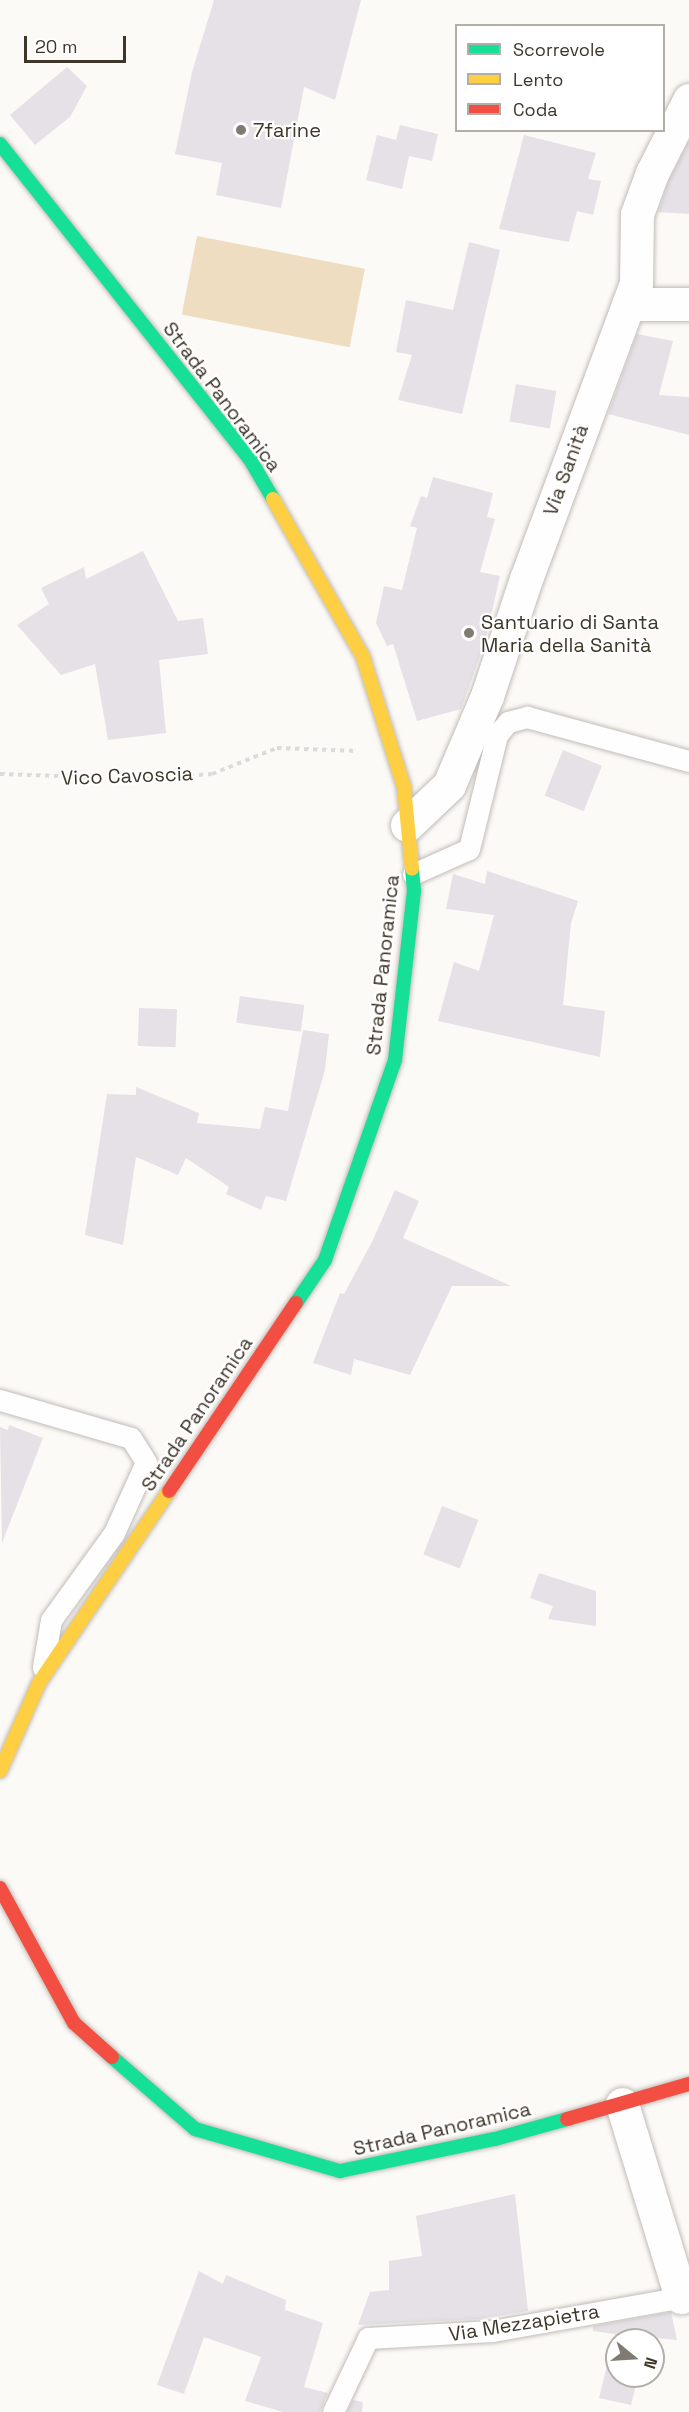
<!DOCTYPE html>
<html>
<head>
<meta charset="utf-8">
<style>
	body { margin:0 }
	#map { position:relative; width:689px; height:2412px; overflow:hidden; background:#fcfaf7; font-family:"Space Grotesk",sans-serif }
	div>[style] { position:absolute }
	.green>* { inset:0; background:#eeddc1; transform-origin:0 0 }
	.building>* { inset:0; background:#e5e1e6; transform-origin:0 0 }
	.path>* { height:4px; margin-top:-2px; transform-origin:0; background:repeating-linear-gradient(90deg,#dddbd9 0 4.5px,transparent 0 9px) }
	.roads { filter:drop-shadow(0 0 2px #c1bcb6) drop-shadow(0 0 2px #c1bcb6) }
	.lane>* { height:21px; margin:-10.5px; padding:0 10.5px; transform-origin:10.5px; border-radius:10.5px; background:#fffefe }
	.street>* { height:33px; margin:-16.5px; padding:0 16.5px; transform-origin:16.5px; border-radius:16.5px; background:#fffefe }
	.fast>* { height:14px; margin:-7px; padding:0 7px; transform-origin:7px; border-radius:7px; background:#16e098 }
	.slow>* { height:14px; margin:-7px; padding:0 7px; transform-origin:7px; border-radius:7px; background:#ffcf43 }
	.jam>* { height:14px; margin:-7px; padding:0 7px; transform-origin:7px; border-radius:7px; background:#f24e42 }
	.dots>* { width:16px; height:16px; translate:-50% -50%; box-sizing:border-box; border:3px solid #fff; border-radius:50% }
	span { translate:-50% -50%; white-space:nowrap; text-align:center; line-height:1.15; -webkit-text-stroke:4.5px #fff; paint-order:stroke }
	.poi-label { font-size:20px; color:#3e3629 }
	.left { translate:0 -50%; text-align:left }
	.street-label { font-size:20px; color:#3e3629 }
	.legend { position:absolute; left:455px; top:24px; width:210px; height:108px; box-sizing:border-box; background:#fff; border:2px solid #b2afa9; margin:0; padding:8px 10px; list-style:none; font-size:18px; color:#3e3629 }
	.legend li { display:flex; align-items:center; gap:12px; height:30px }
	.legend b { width:30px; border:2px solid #b2afa9 }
	.north { position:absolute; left:605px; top:2328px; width:60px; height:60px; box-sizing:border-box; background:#fff; border:2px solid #b2afa9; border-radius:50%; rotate:108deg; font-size:16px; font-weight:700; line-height:24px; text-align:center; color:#3e3629 }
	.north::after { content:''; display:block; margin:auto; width:21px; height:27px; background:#807b71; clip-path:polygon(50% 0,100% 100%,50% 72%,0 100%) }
	.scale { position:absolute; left:24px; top:36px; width:102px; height:27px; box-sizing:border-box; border:3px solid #3e3629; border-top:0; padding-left:8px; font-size:18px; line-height:21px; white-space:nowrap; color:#3e3629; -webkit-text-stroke:4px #fff; paint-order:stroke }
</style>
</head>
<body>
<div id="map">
	<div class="green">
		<div style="left:197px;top:236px;width:171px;height:80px;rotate:11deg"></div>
	</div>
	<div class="building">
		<div style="clip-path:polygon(214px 0,361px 0,335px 100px,304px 87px,281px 208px,216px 195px,222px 163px,175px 154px,192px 72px)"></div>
		<div style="clip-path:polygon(67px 67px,87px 86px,70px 117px,35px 145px,10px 115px)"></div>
		<div style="clip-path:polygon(400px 125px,438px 134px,432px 161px,409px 156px,402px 189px,366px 180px,377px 135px,396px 140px)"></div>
		<div style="clip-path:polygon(524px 135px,596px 153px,588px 179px,601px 181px,593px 215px,577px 211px,569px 242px,499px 229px)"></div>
		<div style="clip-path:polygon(689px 141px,689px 214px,658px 212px,669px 180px)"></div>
		<div style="clip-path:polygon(469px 242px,500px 250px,462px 414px,398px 400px,412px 355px,396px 352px,406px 300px,453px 310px)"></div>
		<div style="clip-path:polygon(637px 334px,673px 341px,659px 395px,689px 397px,689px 435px,608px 414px)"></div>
		<div style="left:516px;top:384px;width:41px;height:38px;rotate:10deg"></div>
		<div style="clip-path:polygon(433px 477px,493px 493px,487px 517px,495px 519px,480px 572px,500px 576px,485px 642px,461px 709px,417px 721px,393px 644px,387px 646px,376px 623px,384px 586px,402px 590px,417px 528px,410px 526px,421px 496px,427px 498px)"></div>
		<div style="clip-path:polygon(143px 551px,178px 621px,203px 618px,208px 654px,159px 660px,166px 733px,108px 740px,95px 664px,61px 675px,17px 625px,49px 604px,41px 588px,84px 567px,86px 579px)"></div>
		<div style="left:563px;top:750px;width:42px;height:49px;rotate:22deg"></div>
		<div style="clip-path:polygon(487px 871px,578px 901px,571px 923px,563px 1005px,605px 1011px,600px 1057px,438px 1021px,454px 962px,479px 971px,494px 915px,446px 909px,453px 874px,485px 884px)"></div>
		<div style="left:240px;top:996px;width:65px;height:27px;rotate:8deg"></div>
		<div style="left:139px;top:1008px;width:38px;height:38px;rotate:2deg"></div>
		<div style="clip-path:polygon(303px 1030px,329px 1034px,325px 1070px,286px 1201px,266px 1196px,261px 1210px,226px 1194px,229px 1187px,186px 1158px,178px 1175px,136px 1157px,123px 1245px,85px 1235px,107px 1094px,136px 1095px,136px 1087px,199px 1113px,197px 1123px,260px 1129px,265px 1107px,288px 1111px)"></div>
		<div style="clip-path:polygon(395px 1190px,419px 1201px,403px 1238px,511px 1286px,452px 1286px,410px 1375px,354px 1359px,351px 1375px,313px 1363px,340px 1293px,344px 1294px,372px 1242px)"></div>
		<div style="clip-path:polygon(9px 1425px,43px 1438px,2px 1543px,0 1427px,8px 1430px)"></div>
		<div style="left:442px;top:1506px;width:39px;height:52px;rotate:21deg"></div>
		<div style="clip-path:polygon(539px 1573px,596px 1591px,596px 1626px,548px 1619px,553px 1606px,530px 1598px)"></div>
		<div style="clip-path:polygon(515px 2194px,528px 2311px,478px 2319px,358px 2325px,370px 2292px,389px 2290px,389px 2261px,422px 2256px,416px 2216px)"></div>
		<div style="clip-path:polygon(199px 2271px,223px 2284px,226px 2275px,286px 2300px,285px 2310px,323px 2323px,304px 2387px,328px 2393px,320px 2412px,283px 2412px,245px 2401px,261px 2357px,204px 2337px,184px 2394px,157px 2385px)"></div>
		<div style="clip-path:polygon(671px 2312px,677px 2340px,646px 2337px,646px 2340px,617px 2340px,617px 2376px,638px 2376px,631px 2405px,599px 2398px,615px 2334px,593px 2331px,593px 2326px)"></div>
		<div style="clip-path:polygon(353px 2400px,363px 2402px,362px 2412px,347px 2412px)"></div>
	</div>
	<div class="path">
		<div style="left:0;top:774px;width:145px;rotate:2deg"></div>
		<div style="left:145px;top:779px;width:67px;rotate:-4.3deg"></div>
		<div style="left:212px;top:774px;width:70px;rotate:-21.8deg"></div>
		<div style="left:277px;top:748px;width:79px;rotate:2.2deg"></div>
	</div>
	<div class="roads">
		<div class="lane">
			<div style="left:413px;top:874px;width:61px;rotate:-24.1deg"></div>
			<div style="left:469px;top:849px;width:117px;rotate:-76.2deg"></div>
			<div style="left:497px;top:735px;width:17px;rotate:-50deg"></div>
			<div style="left:508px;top:722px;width:20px;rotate:-15deg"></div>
			<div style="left:527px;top:717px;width:168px;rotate:15.2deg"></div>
			<div style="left:0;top:1400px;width:136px;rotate:16.2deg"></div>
			<div style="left:131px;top:1438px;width:28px;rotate:58deg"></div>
			<div style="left:146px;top:1462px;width:78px;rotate:114.3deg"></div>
			<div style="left:114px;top:1533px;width:107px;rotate:125.9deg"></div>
			<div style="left:51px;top:1620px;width:48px;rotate:99.7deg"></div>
			<div style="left:333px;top:2412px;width:82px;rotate:-64.7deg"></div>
			<div style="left:368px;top:2338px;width:124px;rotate:-3.2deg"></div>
			<div style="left:492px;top:2331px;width:200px;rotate:-10.1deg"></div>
		</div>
		<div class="street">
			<div style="left:628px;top:304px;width:61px"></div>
			<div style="left:407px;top:825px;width:58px;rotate:-43.6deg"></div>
			<div style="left:449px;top:785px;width:97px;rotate:-66.9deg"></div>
			<div style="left:487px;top:696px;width:123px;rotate:-71.6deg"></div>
			<div style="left:526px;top:579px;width:315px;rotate:-69.6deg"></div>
			<div style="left:636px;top:284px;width:70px;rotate:-89.2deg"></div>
			<div style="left:637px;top:214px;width:44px;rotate:-69.9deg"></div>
			<div style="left:652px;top:173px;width:82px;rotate:-63.1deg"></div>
			<div style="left:622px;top:2104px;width:202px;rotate:73deg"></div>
		</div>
		<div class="fast">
			<div style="left:0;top:144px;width:404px;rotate:51.6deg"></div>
			<div style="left:251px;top:461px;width:44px;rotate:59.9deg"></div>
			<div style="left:296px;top:1303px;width:52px;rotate:-56deg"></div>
			<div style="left:325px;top:1260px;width:212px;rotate:-70.7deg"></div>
			<div style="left:395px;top:1060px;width:170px;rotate:-83.6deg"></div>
			<div style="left:414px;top:891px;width:22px;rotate:-95deg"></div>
			<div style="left:112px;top:2057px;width:110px;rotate:40.9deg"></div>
			<div style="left:195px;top:2129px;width:151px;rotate:16.2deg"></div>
			<div style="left:340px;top:2171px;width:158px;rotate:-11.7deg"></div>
			<div style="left:495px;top:2139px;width:75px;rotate:-15.5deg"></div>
		</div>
		<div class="slow">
			<div style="left:273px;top:499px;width:182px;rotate:60.3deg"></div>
			<div style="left:363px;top:657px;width:136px;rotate:72.5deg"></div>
			<div style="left:404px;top:787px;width:82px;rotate:84.4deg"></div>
			<div style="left:0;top:1771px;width:96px;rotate:-66.1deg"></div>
			<div style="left:39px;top:1683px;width:232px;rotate:-55.9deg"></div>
		</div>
		<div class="jam">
			<div style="left:169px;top:1491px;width:227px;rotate:-56deg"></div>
			<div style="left:0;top:1888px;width:154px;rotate:61.3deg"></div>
			<div style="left:74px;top:2023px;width:51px;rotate:41.8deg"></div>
			<div style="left:567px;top:2119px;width:127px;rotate:-16deg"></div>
		</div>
	</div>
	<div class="dots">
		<div style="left:241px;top:130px;background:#807b71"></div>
		<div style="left:469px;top:633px;background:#807b71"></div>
	</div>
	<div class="poi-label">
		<span class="left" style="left:253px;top:130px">7farine</span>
		<span class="left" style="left:481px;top:634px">Santuario di Santa<br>Maria della Sanità</span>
	</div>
	<div class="street-label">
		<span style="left:222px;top:397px;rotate:53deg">Strada Panoramica</span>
		<span style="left:566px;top:470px;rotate:-70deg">Via Sanità</span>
		<span style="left:127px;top:776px;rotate:-2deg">Vico Cavoscia</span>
		<span style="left:383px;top:965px;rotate:-84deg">Strada Panoramica</span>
		<span style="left:197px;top:1414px;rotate:-56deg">Strada Panoramica</span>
		<span style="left:442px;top:2129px;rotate:-13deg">Strada Panoramica</span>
		<span style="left:524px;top:2323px;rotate:-9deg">Via Mezzapietra</span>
	</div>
	<ul class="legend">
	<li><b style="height:8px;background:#16e098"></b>Scorrevole</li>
	<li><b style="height:8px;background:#ffcf43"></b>Lento</li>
	<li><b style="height:8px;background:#f24e42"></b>Coda</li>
	</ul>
	<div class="north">N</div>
	<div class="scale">20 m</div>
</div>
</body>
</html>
